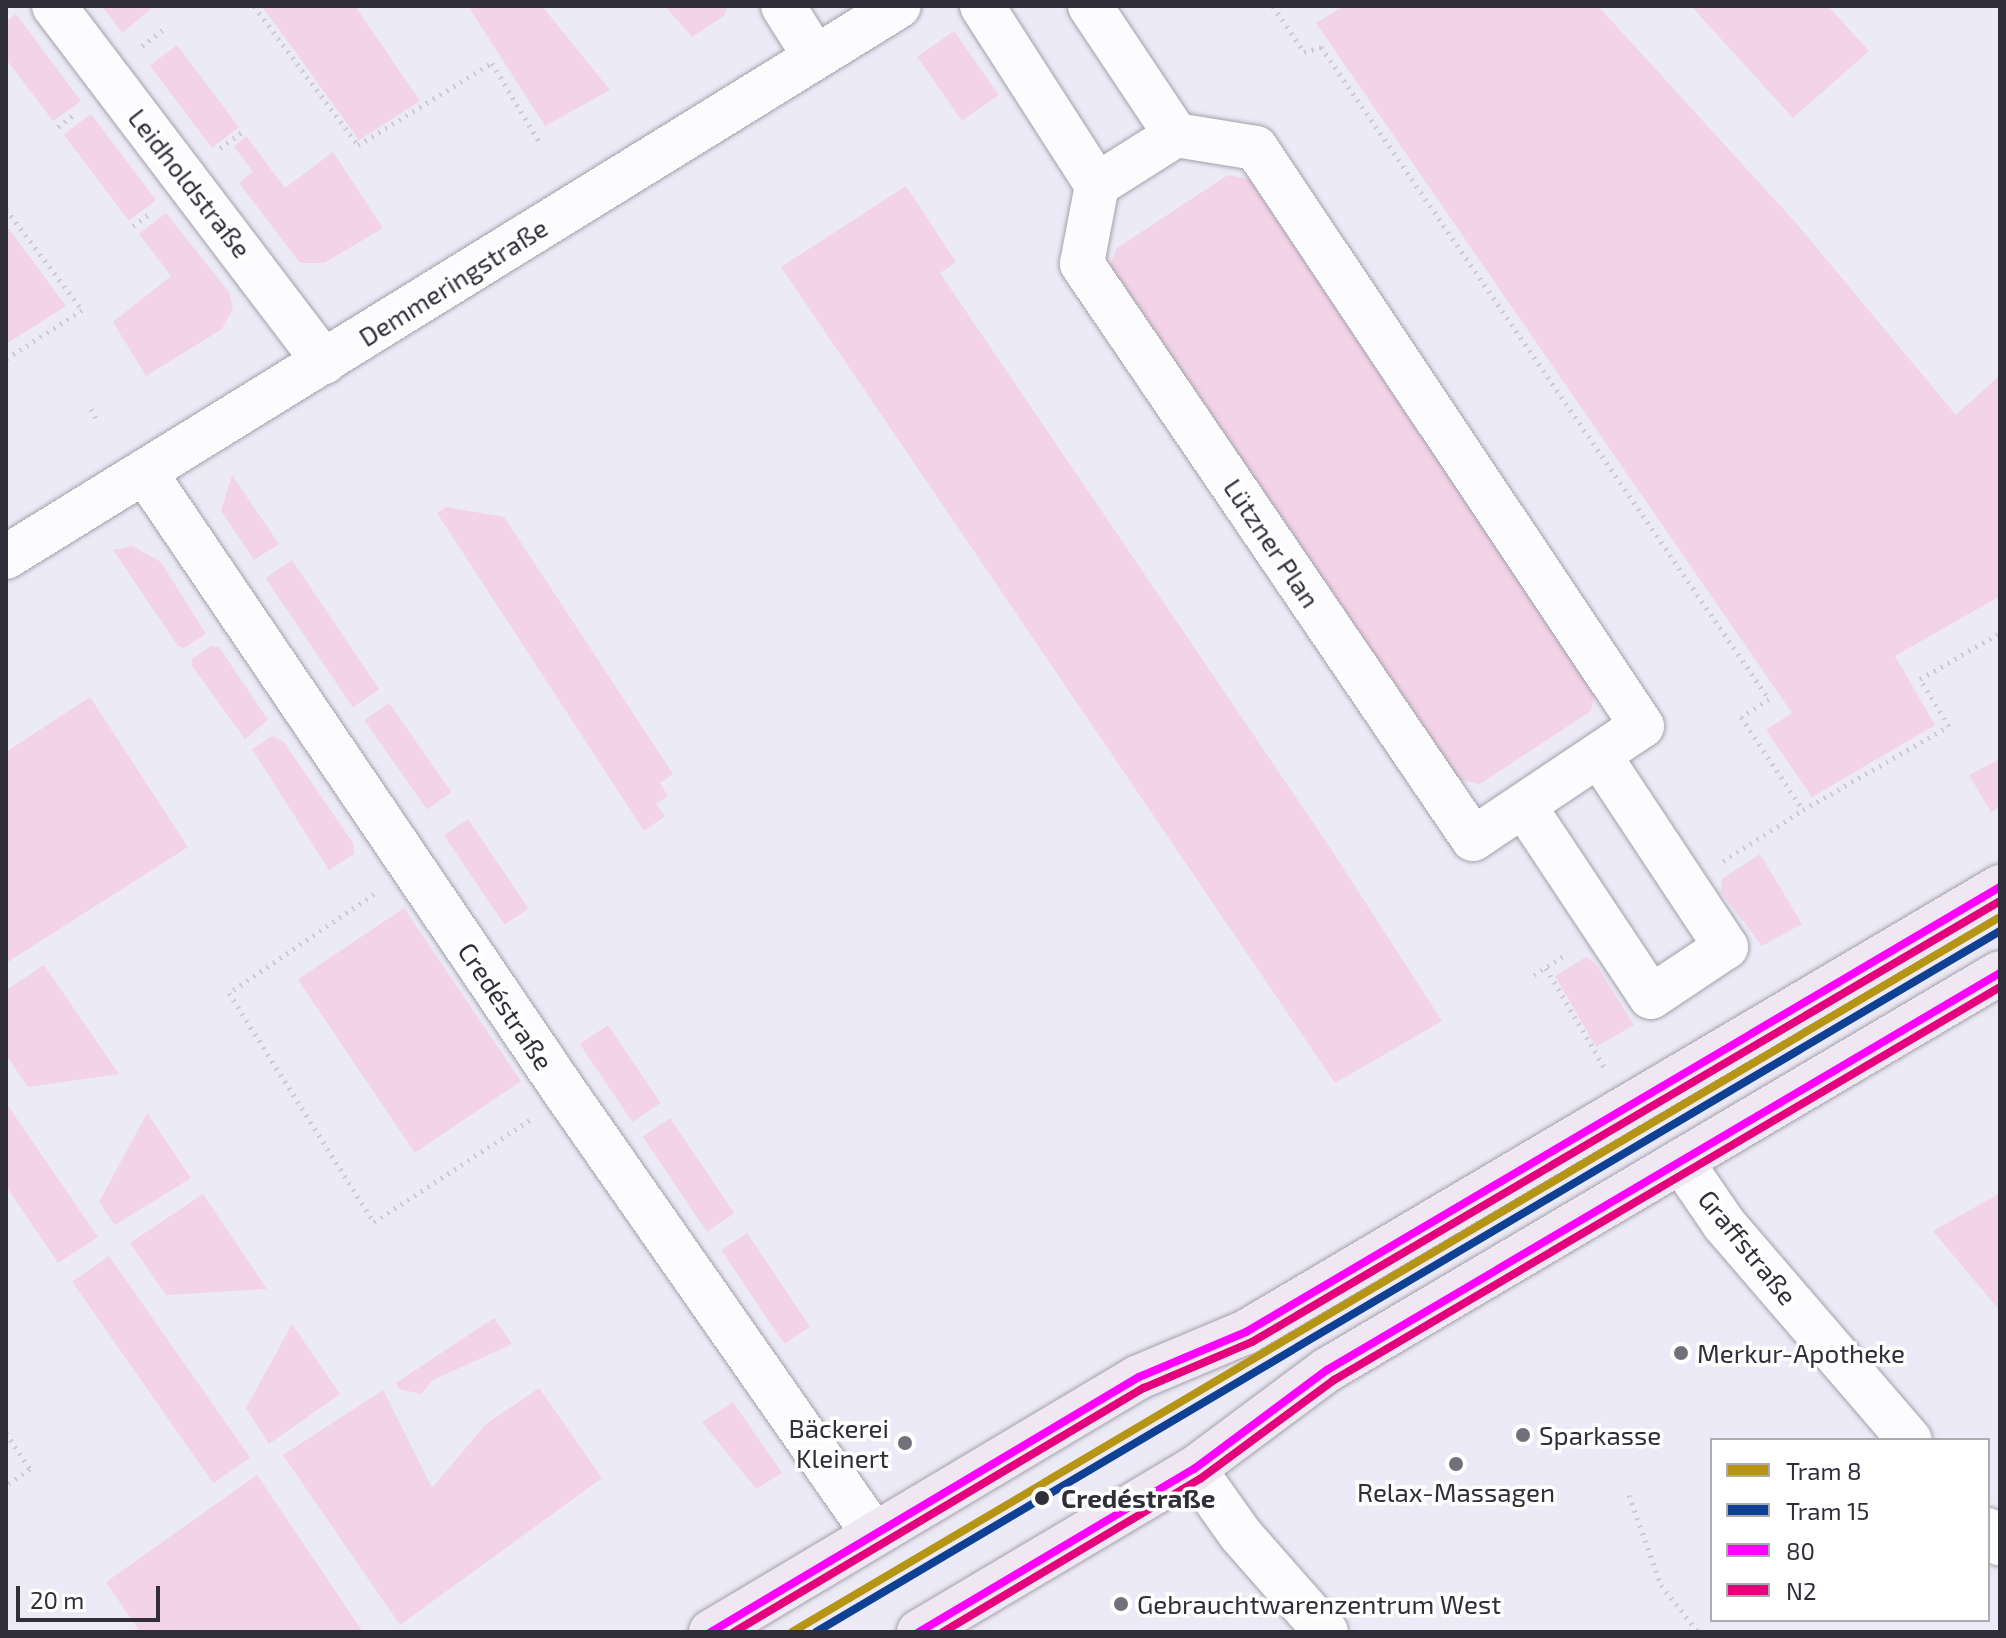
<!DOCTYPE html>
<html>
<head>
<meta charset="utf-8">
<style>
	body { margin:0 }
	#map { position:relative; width:2006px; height:1638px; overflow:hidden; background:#eceaf6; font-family:"Exo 2",sans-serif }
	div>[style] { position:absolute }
	.green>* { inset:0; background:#f3d3e7; transform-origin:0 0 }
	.path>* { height:5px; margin-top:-2.5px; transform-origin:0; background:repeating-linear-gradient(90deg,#cdcbd1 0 2px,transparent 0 8px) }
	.roads { filter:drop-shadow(0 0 2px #a3a1ab) drop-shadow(0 0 2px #a3a1ab) }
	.minor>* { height:44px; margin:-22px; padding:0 22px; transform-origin:22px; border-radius:22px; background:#fcfcfe }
	.major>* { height:44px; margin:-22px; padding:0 22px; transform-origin:22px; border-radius:22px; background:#efe8f3 }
	.bus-1>* { height:8px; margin:-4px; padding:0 4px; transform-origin:4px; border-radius:4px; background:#f0f }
	.bus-2>* { height:8px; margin:-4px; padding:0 4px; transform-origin:4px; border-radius:4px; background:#e5007d }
	.tram-1>* { height:8px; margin:-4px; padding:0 4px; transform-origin:4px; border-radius:4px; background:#b79514 }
	.tram-2>* { height:8px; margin:-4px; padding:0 4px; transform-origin:4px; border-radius:4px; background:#0e4094 }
	.dots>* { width:22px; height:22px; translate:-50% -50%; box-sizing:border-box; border:4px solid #fff; border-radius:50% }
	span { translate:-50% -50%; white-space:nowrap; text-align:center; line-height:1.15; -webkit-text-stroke:7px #fff; paint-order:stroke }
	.street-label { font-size:26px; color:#302e39 }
	.poi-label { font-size:26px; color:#302e39 }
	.left { translate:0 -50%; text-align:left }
	.right { translate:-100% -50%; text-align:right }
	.stop-label { font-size:26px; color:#302e39; font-weight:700 }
	.frame { position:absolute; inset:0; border:8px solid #302e39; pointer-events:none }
	.legend { position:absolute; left:1710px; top:1438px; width:280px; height:184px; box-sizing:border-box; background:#fff; border:2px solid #acabb0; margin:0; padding:10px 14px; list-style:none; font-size:24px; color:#302e39 }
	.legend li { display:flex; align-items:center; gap:16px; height:40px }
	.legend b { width:40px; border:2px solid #acabb0 }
	.scale { position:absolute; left:16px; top:1586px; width:144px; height:36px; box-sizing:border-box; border:4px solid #302e39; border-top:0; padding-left:10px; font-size:24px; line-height:28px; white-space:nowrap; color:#302e39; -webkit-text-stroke:6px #fff; paint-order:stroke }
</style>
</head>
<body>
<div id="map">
	<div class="green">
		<div style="clip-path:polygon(102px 6px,147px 6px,150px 10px,122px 33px)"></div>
		<div style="clip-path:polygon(262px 6px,355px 6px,420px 101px,359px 140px)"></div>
		<div style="clip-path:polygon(468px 6px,542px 6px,610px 90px,545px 126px)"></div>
		<div style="clip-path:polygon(665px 6px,728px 6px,725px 15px,692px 37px)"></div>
		<div style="clip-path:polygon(1344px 6px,1598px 6px,1796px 223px,1956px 415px,2000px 375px,2000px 596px,1895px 656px,1935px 725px,1812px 797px,1766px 730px,1792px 713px,1316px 23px)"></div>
		<div style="clip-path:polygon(1691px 6px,1828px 6px,1869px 51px,1793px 118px)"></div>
		<div style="clip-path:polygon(16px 14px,81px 101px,53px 121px,6px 59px,6px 21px)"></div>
		<div style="left:954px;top:31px;width:78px;height:45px;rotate:55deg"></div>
		<div style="left:177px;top:45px;width:103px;height:34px;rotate:53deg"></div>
		<div style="left:91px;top:114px;width:108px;height:34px;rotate:53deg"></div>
		<div style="clip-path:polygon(246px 136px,285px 188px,333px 152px,383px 228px,324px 263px,300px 263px,239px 183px,253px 172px,234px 146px)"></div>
		<div style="clip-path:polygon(1228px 175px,1253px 180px,1596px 686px,1591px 711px,1480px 784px,1456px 779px,1109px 267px,1117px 248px)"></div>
		<div style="clip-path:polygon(906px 186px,956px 262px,940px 273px,1329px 846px,1442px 1021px,1335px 1083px,781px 267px)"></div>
		<div style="clip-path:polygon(166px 213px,229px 292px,233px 308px,222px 329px,146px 376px,113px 322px,171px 276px,139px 234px)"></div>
		<div style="clip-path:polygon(6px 225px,66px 306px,6px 344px)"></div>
		<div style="clip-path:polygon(232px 475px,279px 544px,254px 560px,221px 511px)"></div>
		<div style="clip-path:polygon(446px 507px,504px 517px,673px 774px,660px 783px,668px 796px,656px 804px,665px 816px,644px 831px,437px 513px)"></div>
		<div style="clip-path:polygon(132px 546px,161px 562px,206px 634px,184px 648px,178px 646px,113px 550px)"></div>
		<div style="left:292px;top:560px;width:156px;height:32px;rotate:56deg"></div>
		<div style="clip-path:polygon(211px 646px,219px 647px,268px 720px,245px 739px,192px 666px,192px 659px)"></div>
		<div style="clip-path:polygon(90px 697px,188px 847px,6px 963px,6px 752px)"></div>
		<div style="left:389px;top:703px;width:109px;height:30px;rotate:55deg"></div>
		<div style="clip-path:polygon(272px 736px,283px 741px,353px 843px,354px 854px,329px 870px,252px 749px)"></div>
		<div style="clip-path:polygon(2000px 759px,2000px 807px,1991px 812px,1969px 775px)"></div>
		<div style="left:468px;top:819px;width:108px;height:29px;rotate:56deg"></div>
		<div style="clip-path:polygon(1760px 854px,1802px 924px,1762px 946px,1721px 892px,1722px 879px)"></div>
		<div style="left:404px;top:908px;width:209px;height:128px;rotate:56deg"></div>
		<div style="clip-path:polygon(1586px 957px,1595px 963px,1634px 1025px,1596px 1047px,1555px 976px)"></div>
		<div style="clip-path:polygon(44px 965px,119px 1074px,28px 1087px,6px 1055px,6px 990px)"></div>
		<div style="left:608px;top:1025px;width:94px;height:34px;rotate:56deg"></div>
		<div style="clip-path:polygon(6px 1103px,98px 1237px,58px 1263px,6px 1186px)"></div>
		<div style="clip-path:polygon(147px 1113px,191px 1178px,115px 1225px,99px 1202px)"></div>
		<div style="left:670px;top:1118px;width:115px;height:33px;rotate:56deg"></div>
		<div style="clip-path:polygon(2000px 1193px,2000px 1311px,1933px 1231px)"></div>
		<div style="clip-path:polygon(203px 1194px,267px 1289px,166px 1295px,130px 1243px)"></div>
		<div style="left:747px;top:1233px;width:113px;height:31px;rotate:56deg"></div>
		<div style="left:109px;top:1256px;width:246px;height:45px;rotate:55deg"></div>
		<div style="clip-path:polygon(494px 1318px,512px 1344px,433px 1380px,421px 1394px,399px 1389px,396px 1383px)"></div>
		<div style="clip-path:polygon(292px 1324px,340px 1394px,269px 1444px,246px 1408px)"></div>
		<div style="clip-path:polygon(539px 1388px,602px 1478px,400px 1625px,283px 1455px,383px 1390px,432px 1488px,486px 1424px)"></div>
		<div style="clip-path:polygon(733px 1402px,782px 1473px,756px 1489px,702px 1422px)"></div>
		<div style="clip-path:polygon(257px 1475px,363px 1632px,140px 1632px,106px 1582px)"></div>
	</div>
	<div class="path">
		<div style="left:254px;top:6px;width:174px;rotate:53.2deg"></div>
		<div style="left:358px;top:145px;width:157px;rotate:-31.5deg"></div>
		<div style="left:492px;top:63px;width:96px;rotate:59.1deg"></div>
		<div style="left:1273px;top:6px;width:55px;rotate:56deg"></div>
		<div style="left:1304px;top:52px;width:18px;rotate:-16deg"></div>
		<div style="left:1321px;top:47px;width:791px;rotate:55.51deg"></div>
		<div style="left:1769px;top:699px;width:33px;rotate:147deg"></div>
		<div style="left:1741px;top:717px;width:112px;rotate:56.3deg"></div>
		<div style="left:1803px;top:810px;width:168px;rotate:-29.9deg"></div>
		<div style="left:1949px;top:726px;width:55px;rotate:-121.7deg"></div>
		<div style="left:1920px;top:679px;width:92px;rotate:-29.9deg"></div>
		<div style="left:142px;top:46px;width:28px;rotate:-38deg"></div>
		<div style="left:58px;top:127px;width:23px;rotate:-38deg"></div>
		<div style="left:220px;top:148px;width:29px;rotate:-36deg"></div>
		<div style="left:6px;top:209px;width:126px;rotate:53deg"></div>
		<div style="left:82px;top:310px;width:90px;rotate:147.2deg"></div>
		<div style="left:133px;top:226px;width:24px;rotate:-36deg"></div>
		<div style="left:91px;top:409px;width:15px;rotate:62deg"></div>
		<div style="left:1723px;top:861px;width:95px;rotate:-32.5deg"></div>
		<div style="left:374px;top:894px;width:176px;rotate:145.7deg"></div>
		<div style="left:229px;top:993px;width:271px;rotate:57.7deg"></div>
		<div style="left:374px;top:1222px;width:186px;rotate:-33.2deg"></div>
		<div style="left:1546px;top:968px;width:115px;rotate:59.6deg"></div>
		<div style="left:1534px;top:975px;width:40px;rotate:-32.9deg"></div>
		<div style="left:6px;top:1433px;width:43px;rotate:56.3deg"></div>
		<div style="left:30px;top:1469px;width:29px;rotate:146deg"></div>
		<div style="left:1629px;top:1495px;width:96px;rotate:70.4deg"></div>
		<div style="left:1661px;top:1585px;width:60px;rotate:51.8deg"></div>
	</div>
	<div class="roads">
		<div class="minor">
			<div style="left:54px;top:6px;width:447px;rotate:52.8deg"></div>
			<div style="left:783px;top:6px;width:60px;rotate:57.9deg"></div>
			<div style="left:982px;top:6px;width:213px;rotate:57.3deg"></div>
			<div style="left:1097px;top:185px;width:80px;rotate:100.8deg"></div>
			<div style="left:1082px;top:264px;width:695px;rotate:55.78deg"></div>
			<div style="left:1473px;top:839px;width:203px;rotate:-33.8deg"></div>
			<div style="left:1642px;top:726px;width:695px;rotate:-123.74deg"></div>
			<div style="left:1256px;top:148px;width:81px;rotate:-170.8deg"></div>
			<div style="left:1176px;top:135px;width:93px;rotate:147.7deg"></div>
			<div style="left:1090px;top:6px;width:155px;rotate:56.3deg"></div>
			<div style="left:146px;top:474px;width:750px;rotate:55.87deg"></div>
			<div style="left:567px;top:1095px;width:534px;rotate:55.06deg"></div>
			<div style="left:6px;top:557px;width:1049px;rotate:-31.68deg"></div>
			<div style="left:1524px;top:806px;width:229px;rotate:56.4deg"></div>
			<div style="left:1651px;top:997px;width:90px;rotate:-33.7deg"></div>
			<div style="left:1726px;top:947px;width:230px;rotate:-123.5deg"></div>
			<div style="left:1681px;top:1161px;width:76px;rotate:55.7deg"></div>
			<div style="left:1724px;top:1224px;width:285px;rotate:49.3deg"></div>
			<div style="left:1194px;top:1469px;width:80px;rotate:54.7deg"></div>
			<div style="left:1240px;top:1534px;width:130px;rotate:48.7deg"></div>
			<div style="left:1988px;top:1530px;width:18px;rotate:49deg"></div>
		</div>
		<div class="major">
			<div style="left:711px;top:1632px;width:498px;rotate:-30.8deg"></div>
			<div style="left:1139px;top:1377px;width:116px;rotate:-22.8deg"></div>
			<div style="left:1246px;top:1332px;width:876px;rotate:-30.55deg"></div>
			<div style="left:919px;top:1632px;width:320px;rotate:-30.7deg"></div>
			<div style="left:1194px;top:1469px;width:166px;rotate:-36.7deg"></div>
			<div style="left:1327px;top:1370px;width:781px;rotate:-30.54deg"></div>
		</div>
	</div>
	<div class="bus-1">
		<div style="left:711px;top:1632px;width:498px;rotate:-30.8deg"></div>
		<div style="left:1139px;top:1377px;width:116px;rotate:-22.8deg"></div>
		<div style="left:1246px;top:1332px;width:876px;rotate:-30.55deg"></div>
		<div style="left:919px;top:1632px;width:320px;rotate:-30.7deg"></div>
		<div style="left:1194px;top:1469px;width:166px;rotate:-36.7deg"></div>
		<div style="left:1327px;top:1370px;width:781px;rotate:-30.54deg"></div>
	</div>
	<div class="bus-2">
		<div style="left:734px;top:1632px;width:477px;rotate:-30.8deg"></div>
		<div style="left:1144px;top:1388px;width:117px;rotate:-23.1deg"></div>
		<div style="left:1252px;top:1342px;width:868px;rotate:-30.52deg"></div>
		<div style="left:943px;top:1632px;width:299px;rotate:-30.8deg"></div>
		<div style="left:1200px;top:1479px;width:167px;rotate:-36.5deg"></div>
		<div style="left:1334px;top:1380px;width:773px;rotate:-30.54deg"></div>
	</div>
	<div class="tram-1">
		<div style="left:792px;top:1632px;width:1404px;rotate:-30.62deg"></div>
	</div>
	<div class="tram-2">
		<div style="left:816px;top:1632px;width:1376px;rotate:-30.63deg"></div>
	</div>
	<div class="dots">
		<div style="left:1681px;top:1353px;background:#72707b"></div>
		<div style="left:1523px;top:1435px;background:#72707b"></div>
		<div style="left:905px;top:1443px;background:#72707b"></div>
		<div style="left:1456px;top:1464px;background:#72707b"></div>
		<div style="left:1042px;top:1498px;background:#302e39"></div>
		<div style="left:1121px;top:1604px;background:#72707b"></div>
	</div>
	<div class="street-label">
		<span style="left:190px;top:183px;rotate:52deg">Leidholdstraße</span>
		<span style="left:453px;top:282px;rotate:-32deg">Demmeringstraße</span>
		<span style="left:1272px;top:543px;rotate:56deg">Lützner Plan</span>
		<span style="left:506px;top:1006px;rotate:56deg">Credéstraße</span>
		<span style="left:1748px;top:1247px;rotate:51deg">Graffstraße</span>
	</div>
	<div class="poi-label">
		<span class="left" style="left:1697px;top:1353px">Merkur-Apotheke</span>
		<span class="right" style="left:889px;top:1443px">Bäckerei<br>Kleinert</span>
		<span class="left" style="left:1539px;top:1435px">Sparkasse</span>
		<span style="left:1456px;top:1492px">Relax-Massagen</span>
		<span class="left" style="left:1137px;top:1604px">Gebrauchtwarenzentrum West</span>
	</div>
	<div class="stop-label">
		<span class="left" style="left:1061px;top:1498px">Credéstraße</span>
	</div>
	<div class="frame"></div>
	<ul class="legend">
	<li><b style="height:10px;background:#b79514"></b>Tram 8</li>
	<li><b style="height:10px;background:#0e4094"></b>Tram 15</li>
	<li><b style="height:10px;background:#f0f"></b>80</li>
	<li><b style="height:10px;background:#e5007d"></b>N2</li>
	</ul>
	<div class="scale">20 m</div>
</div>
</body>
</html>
